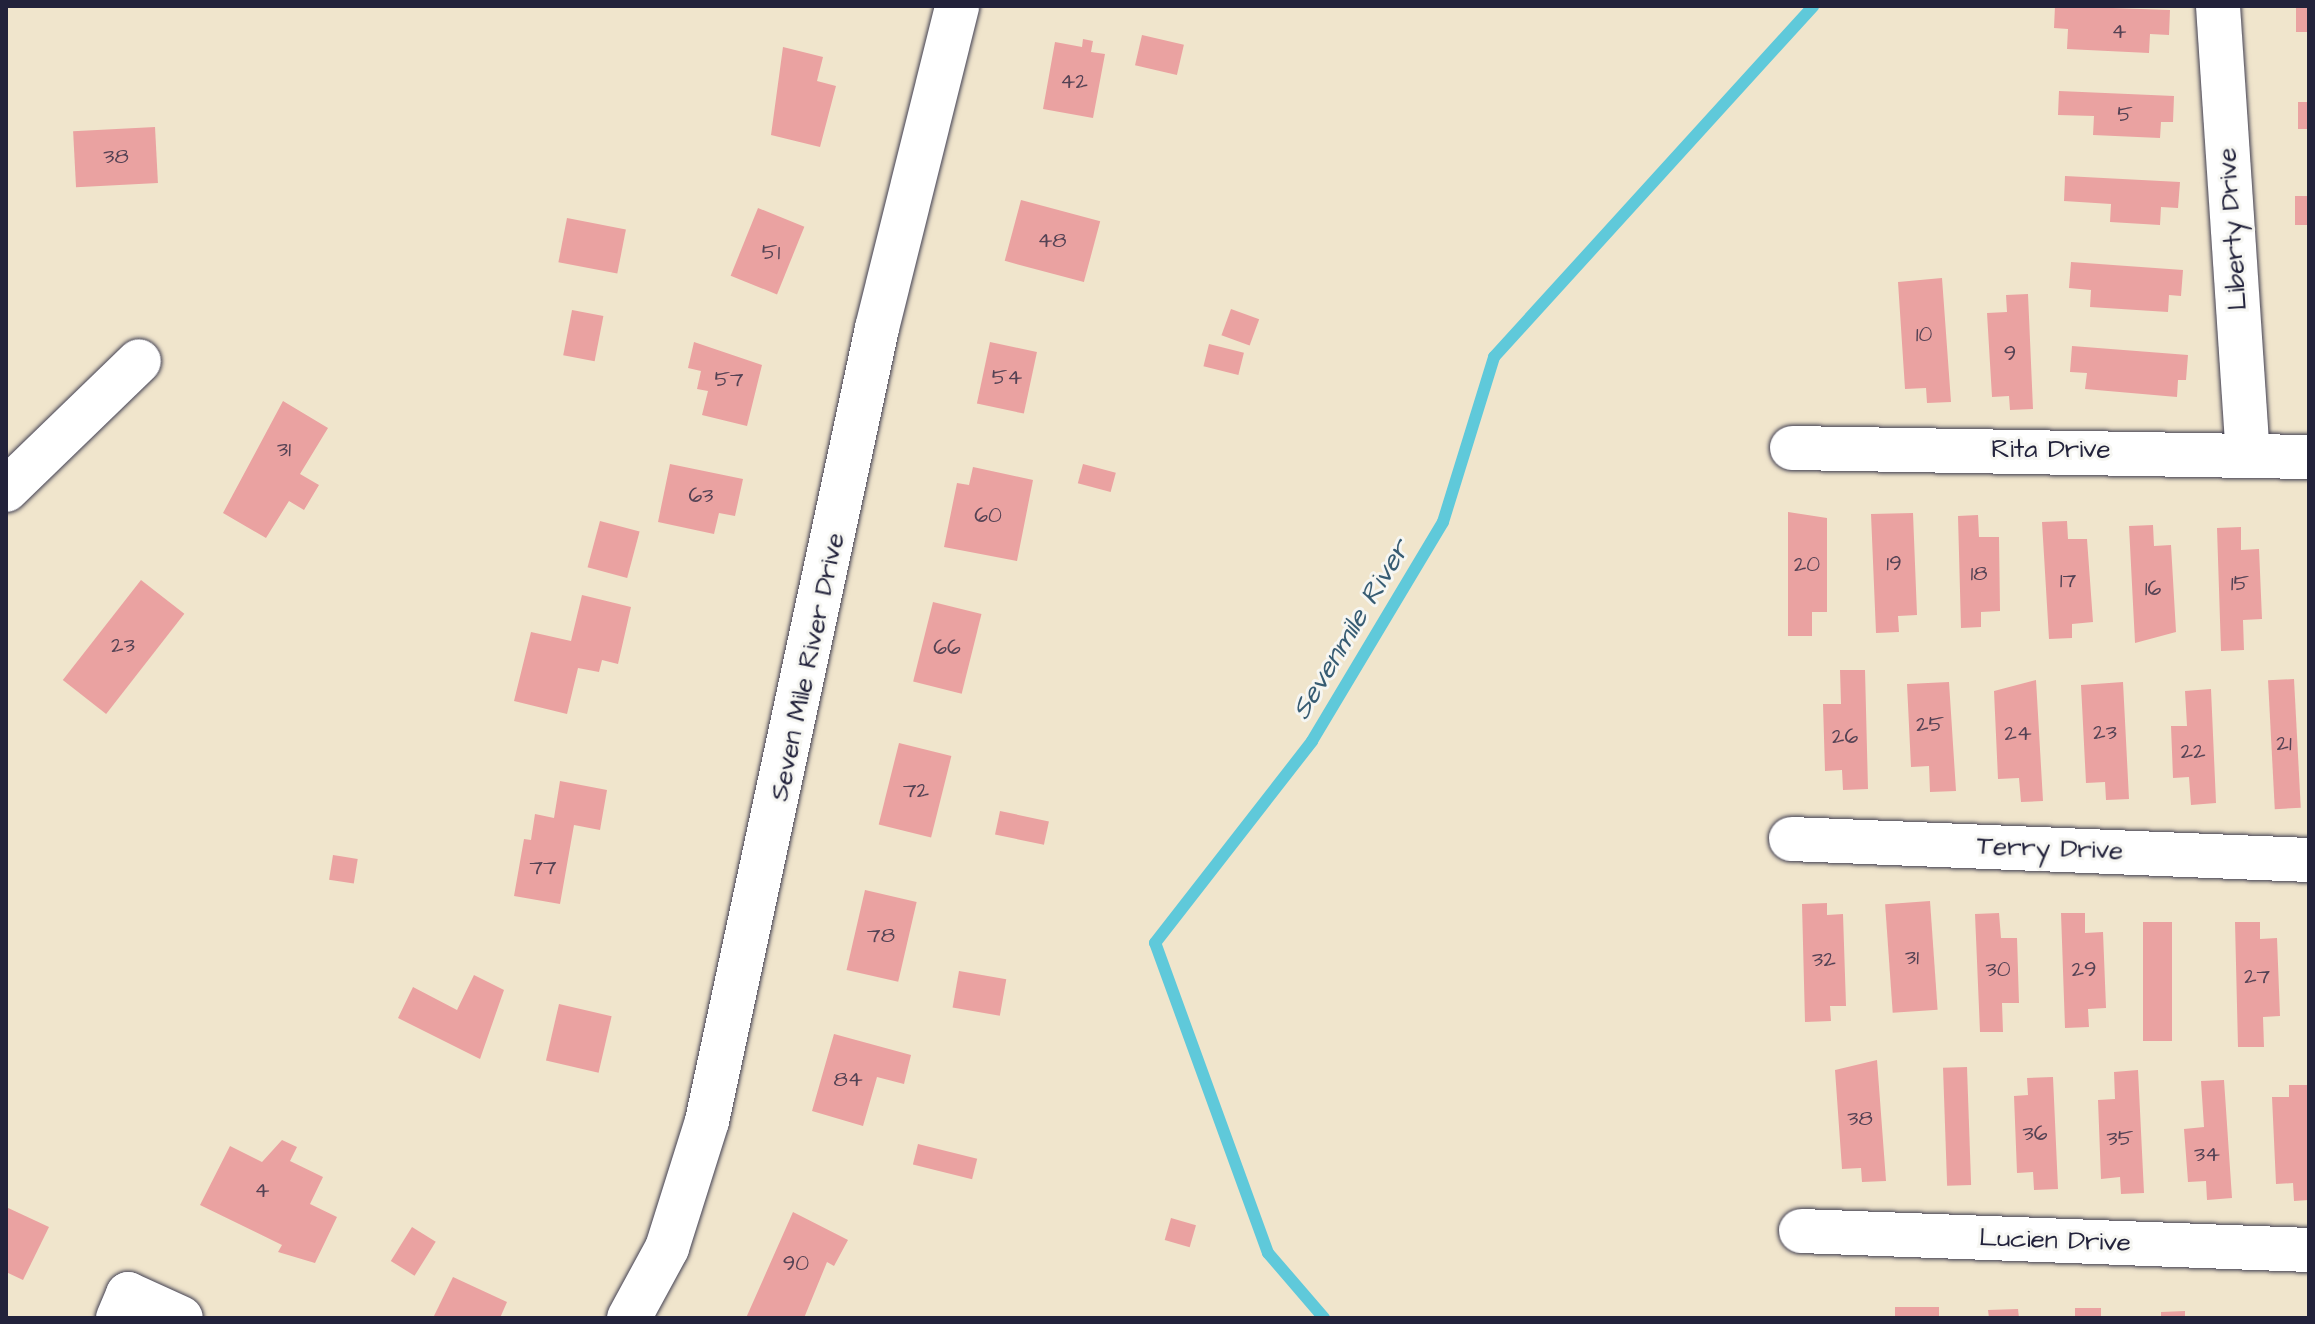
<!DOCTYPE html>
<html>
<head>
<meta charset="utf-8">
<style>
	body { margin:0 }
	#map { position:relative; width:2315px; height:1324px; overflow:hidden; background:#f0e5cc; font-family:"Architects Daughter",sans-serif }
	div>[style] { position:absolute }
	.stream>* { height:12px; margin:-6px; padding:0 6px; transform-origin:6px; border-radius:6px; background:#5fc9da }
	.building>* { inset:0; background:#eaa2a1; transform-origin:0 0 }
	.roads { filter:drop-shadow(0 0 2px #413f51) drop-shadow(0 0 2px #413f51) }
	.minor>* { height:44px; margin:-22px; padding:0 22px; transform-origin:22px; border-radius:22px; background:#fff }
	span { translate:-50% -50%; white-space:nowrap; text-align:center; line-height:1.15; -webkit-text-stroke:6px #f6f6f2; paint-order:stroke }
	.number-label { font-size:22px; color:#544254 }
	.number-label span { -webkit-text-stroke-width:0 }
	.street-label { font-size:26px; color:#22223b }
	.water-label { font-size:28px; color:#375c73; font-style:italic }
	.frame { position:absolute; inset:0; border:8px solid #22223b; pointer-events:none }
</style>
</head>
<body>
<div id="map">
	<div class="stream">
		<div style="left:1324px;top:1318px;width:86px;rotate:-130.7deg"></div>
		<div style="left:1268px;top:1253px;width:330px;rotate:-110deg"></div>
		<div style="left:1155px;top:943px;width:256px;rotate:-52.1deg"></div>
		<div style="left:1312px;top:741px;width:255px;rotate:-59.1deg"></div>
		<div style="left:1443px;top:522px;width:173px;rotate:-72.8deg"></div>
		<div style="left:1494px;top:357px;width:474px;rotate:-47.7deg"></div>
	</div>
	<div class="building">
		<div style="clip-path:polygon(2055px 6px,2170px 10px,2169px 35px,2150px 34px,2149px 53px,2067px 49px,2068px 29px,2054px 28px)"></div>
		<div style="left:2296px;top:6px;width:13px;height:26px"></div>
		<div style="left:1142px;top:35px;width:43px;height:31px;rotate:13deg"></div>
		<div style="clip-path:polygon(1083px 39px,1093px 41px,1091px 52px,1105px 54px,1093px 118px,1043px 109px,1055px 42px,1082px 47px)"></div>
		<div style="clip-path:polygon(783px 47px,823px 57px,817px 81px,836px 86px,820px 147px,771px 135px)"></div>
		<div style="clip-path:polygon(2059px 91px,2174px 96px,2173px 122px,2161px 122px,2160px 138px,2093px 135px,2094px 116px,2058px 115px)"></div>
		<div style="left:2298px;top:102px;width:11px;height:27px"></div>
		<div style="left:155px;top:127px;width:56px;height:82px;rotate:87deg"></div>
		<div style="clip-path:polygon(2065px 176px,2180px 182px,2178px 208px,2161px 207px,2160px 225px,2110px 222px,2111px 204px,2064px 201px)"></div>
		<div style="left:2295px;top:196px;width:14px;height:29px"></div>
		<div style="left:1021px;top:200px;width:82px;height:63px;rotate:15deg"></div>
		<div style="left:758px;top:208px;width:50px;height:73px;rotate:22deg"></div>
		<div style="left:567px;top:218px;width:60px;height:45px;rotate:11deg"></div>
		<div style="clip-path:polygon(2071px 262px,2183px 270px,2181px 296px,2169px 295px,2168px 312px,2090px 307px,2091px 290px,2069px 288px)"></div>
		<div style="clip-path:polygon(1942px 278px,1951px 402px,1927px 403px,1926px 388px,1905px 389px,1898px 282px)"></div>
		<div style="clip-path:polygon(2028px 294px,2033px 409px,2010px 410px,2009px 396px,1992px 397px,1987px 313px,2007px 312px,2006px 295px)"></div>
		<div style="left:1231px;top:309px;width:30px;height:28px;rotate:20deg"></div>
		<div style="left:572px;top:310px;width:32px;height:46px;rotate:11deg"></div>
		<div style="clip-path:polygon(694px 342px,762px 365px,747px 426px,702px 415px,708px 391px,697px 389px,701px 371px,688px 368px)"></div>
		<div style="left:990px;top:342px;width:48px;height:63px;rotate:12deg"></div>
		<div style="left:1209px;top:344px;width:36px;height:23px;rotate:14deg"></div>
		<div style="clip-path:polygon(2072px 346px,2188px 355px,2186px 380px,2178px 380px,2177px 397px,2085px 389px,2087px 373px,2070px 372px)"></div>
		<div style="clip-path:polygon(283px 401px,328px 428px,300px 474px,319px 485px,304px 510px,289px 501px,266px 538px,223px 513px)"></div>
		<div style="clip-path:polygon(670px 464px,743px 479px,735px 516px,719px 513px,714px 534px,658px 522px)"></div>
		<div style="left:1083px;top:464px;width:34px;height:20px;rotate:15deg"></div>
		<div style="clip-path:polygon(973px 467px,1033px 480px,1017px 561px,944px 547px,957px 483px,969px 485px)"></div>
		<div style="clip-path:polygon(1788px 512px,1827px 518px,1827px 612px,1812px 612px,1812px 636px,1788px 636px)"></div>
		<div style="clip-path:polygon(1913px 513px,1917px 615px,1898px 616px,1899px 632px,1876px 633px,1871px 514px)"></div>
		<div style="clip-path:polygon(1978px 515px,1979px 537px,1999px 537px,2000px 611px,1981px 612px,1981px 627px,1961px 628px,1958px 516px)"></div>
		<div style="left:600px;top:521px;width:41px;height:48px;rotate:15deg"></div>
		<div style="clip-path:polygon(2067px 521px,2068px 539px,2087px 539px,2093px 622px,2072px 624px,2072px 638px,2049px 639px,2042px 522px)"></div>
		<div style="clip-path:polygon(2153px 525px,2154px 546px,2171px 545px,2176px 632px,2135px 643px,2129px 526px)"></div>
		<div style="clip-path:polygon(2241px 527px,2241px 550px,2259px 549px,2262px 619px,2243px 620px,2244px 650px,2221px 651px,2217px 528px)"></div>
		<div style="left:141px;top:580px;width:55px;height:127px;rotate:38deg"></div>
		<div style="clip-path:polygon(582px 595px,631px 607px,618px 664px,602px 660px,599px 672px,578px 668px,567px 714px,514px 701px,531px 632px,571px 641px)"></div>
		<div style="left:933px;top:602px;width:50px;height:82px;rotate:14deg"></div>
		<div style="clip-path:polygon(1840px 670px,1865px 670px,1868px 789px,1843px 790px,1842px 770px,1825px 771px,1823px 704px,1841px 704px)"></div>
		<div style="left:2294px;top:679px;width:129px;height:26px;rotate:87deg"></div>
		<div style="clip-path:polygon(2036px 680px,2043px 801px,2021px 802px,2019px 778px,1998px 779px,1994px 691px)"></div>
		<div style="clip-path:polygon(1949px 682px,1956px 791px,1930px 792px,1929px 766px,1911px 767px,1907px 684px)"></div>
		<div style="clip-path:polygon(2123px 682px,2129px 799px,2106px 800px,2105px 782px,2086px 783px,2081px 685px)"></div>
		<div style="clip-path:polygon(2211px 689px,2216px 803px,2191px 805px,2189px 777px,2173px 778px,2171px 726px,2187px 726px,2185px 691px)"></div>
		<div style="left:899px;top:743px;width:54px;height:84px;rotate:14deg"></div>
		<div style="clip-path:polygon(560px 781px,607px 790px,600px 830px,574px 825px,560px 904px,514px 896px,524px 839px,531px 840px,535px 814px,554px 818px)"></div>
		<div style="left:1000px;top:811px;width:50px;height:24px;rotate:12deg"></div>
		<div style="left:333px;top:855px;width:25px;height:25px;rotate:9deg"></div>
		<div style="left:865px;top:890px;width:53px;height:82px;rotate:13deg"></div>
		<div style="left:1930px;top:901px;width:109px;height:45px;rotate:86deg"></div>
		<div style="clip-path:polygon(1827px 903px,1827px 915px,1843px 914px,1846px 1006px,1830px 1006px,1831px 1021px,1805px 1022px,1802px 904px)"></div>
		<div style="clip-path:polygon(1999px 913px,2001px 938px,2017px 938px,2019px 1003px,2002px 1003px,2003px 1032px,1980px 1032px,1975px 914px)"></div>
		<div style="clip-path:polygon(2061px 913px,2085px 913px,2085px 933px,2103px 932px,2106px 1008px,2088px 1009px,2089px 1027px,2065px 1028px)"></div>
		<div style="left:2143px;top:922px;width:29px;height:119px"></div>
		<div style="clip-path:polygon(2235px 922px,2260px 922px,2260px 939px,2277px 938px,2280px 1016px,2263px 1017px,2264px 1047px,2238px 1047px)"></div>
		<div style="left:959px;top:971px;width:48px;height:37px;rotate:10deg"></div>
		<div style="clip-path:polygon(474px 975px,504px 990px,480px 1059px,398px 1018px,413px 987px,457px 1010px)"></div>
		<div style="left:559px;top:1004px;width:54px;height:58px;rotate:13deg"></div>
		<div style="clip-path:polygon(834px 1034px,911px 1055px,904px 1084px,877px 1077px,863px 1126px,812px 1111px)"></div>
		<div style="clip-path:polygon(1877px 1060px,1886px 1181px,1862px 1182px,1861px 1168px,1842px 1169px,1835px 1070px)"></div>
		<div style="left:1967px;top:1067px;width:118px;height:24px;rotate:88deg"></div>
		<div style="clip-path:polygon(2138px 1070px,2144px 1193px,2121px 1194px,2120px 1177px,2101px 1179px,2098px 1100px,2115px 1099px,2114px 1072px)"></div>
		<div style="clip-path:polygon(2053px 1077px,2058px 1189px,2034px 1190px,2033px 1172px,2017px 1173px,2014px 1096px,2028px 1095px,2027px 1078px)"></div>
		<div style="clip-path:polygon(2224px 1080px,2232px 1198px,2207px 1200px,2206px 1181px,2188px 1182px,2184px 1129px,2204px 1127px,2201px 1081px)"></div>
		<div style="clip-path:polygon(2289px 1085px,2309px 1085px,2309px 1200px,2294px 1201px,2293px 1183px,2276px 1184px,2272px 1097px,2289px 1097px)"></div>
		<div style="clip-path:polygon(282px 1140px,297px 1147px,290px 1161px,323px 1177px,310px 1204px,337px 1217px,315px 1263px,278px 1252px,282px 1245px,200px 1205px,230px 1146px,262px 1162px)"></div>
		<div style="left:918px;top:1144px;width:61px;height:21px;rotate:14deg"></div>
		<div style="clip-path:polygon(6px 1207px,49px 1227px,23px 1280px,6px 1272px)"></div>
		<div style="clip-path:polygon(793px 1212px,848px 1240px,834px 1266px,827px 1262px,804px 1318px,746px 1318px)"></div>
		<div style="left:1171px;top:1218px;width:26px;height:23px;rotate:16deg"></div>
		<div style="left:412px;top:1227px;width:28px;height:40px;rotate:32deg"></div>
		<div style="clip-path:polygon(453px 1277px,507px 1302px,500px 1318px,433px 1318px)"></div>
		<div style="left:1939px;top:1307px;width:11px;height:44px;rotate:90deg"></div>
		<div style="left:2101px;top:1308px;width:10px;height:26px;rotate:90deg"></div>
		<div style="clip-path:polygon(2018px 1309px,2019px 1318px,1989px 1318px,1988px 1310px)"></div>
		<div style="clip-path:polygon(2185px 1311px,2185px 1318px,2161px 1318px,2161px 1312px)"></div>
	</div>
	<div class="roads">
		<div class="minor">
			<div style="left:2218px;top:6px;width:447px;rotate:86.2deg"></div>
			<div style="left:1792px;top:448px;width:517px;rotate:1deg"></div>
			<div style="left:6px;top:490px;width:185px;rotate:-44.1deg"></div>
			<div style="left:1791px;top:839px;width:518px;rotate:2.32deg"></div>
			<div style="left:1801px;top:1231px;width:508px;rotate:2.14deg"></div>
			<div style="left:118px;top:1318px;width:26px;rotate:-67deg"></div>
			<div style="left:128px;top:1294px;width:58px;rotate:24.4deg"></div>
			<div style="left:629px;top:1318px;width:80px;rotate:-61.5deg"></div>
			<div style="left:667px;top:1248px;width:133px;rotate:-72.5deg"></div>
			<div style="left:707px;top:1121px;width:811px;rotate:-77.9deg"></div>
			<div style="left:877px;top:328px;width:332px;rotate:-76deg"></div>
		</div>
	</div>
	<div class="number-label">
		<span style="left:2119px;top:32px">4</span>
		<span style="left:1074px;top:82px">42</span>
		<span style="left:2125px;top:115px">5</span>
		<span style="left:116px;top:157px">38</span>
		<span style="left:1052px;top:241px">48</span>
		<span style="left:771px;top:253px">51</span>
		<span style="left:1924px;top:335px">10</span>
		<span style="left:2010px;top:354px">9</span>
		<span style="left:1007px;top:378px">54</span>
		<span style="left:729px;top:380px">57</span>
		<span style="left:284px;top:450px">31</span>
		<span style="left:701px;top:496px">63</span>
		<span style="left:988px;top:516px">60</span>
		<span style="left:1894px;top:564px">19</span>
		<span style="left:1807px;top:565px">20</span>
		<span style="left:1979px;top:574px">18</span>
		<span style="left:2068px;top:581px">17</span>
		<span style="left:2240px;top:584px">15</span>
		<span style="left:2153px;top:589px">16</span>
		<span style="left:123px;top:646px">23</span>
		<span style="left:947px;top:648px">66</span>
		<span style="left:1930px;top:725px">25</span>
		<span style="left:2105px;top:733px">23</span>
		<span style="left:2018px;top:734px">24</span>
		<span style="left:1845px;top:737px">26</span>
		<span style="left:2284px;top:744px">21</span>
		<span style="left:2193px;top:752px">22</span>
		<span style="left:916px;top:791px">72</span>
		<span style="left:543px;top:868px">77</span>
		<span style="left:881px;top:936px">78</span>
		<span style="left:1912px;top:958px">31</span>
		<span style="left:1824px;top:960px">32</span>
		<span style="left:1998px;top:970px">30</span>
		<span style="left:2084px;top:970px">29</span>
		<span style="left:2257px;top:977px">27</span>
		<span style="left:848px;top:1080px">84</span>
		<span style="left:1860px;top:1119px">38</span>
		<span style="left:2035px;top:1134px">36</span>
		<span style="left:2120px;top:1139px">35</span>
		<span style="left:2207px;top:1155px">34</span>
		<span style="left:262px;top:1191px">4</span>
		<span style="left:796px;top:1264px">90</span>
	</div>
	<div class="street-label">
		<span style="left:2233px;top:229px;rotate:-94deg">Liberty Drive</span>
		<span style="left:2051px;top:450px">Rita Drive</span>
		<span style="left:808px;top:667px;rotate:-78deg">Seven Mile River Drive</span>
		<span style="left:2050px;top:849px;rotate:2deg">Terry Drive</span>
		<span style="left:2055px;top:1241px;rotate:2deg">Lucien Drive</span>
	</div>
	<div class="water-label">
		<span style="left:1351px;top:630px;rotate:-59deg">Sevenmile River</span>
	</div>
	<div class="frame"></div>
</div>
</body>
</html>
